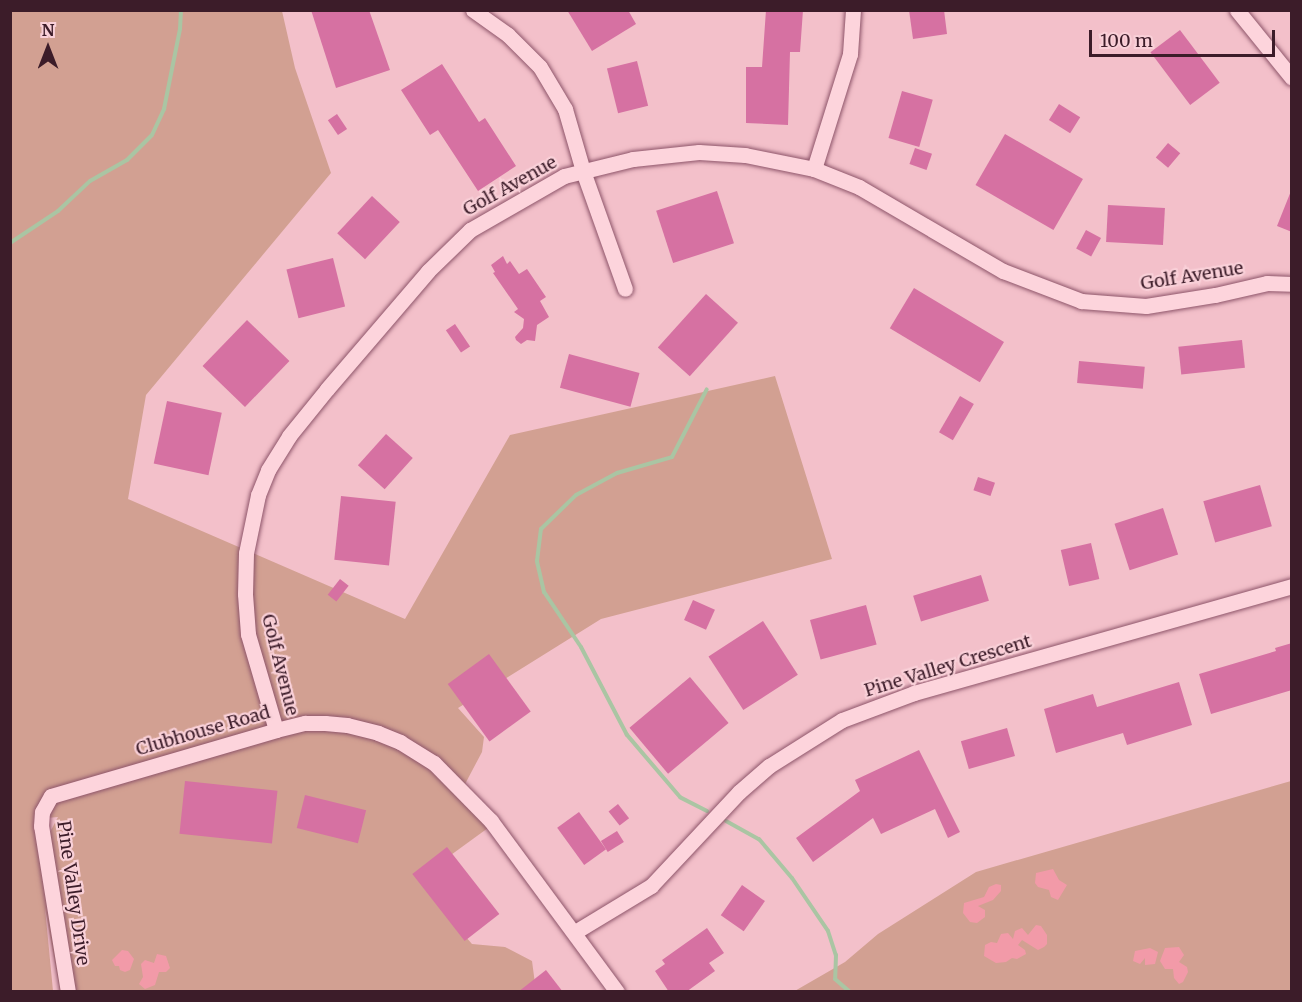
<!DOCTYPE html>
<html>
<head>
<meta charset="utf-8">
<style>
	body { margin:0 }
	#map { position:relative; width:1302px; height:1002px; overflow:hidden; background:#f3c0ca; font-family:Merriweather,serif }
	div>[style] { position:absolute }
	.green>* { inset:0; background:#d2a092 }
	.sand>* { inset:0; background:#f29aa8 }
	.stream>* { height:4px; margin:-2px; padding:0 2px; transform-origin:2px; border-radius:2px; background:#aac5a3 }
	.building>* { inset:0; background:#d671a2; transform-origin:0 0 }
	.roads { filter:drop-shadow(0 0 2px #8e556a) drop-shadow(0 0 2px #8e556a) }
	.minor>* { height:15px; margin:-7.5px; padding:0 7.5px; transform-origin:7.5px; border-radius:7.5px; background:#fdd4dc }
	span { translate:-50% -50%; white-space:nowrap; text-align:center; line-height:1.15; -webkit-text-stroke:4.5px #f9d0d8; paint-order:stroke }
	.street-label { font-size:18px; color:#3c1c29 }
	.frame { position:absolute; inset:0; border:12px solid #3c1c29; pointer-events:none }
	.north { position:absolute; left:18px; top:18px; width:60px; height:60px; -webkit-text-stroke:4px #f9d0d8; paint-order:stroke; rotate:0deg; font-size:16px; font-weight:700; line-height:24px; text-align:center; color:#3c1c29 }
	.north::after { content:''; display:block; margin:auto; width:21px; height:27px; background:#3c1c29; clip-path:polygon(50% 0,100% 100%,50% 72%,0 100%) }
	.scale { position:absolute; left:1089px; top:30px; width:186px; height:27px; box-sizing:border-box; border:3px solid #3c1c29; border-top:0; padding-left:8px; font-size:18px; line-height:21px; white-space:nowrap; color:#3c1c29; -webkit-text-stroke:4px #f9d0d8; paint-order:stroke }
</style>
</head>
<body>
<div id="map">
	<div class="green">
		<div style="clip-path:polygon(evenodd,10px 11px,282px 11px,295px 68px,331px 173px,146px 395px,128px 499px,405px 619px,510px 435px,775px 376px,832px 559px,601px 619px,458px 708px,484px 737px,482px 752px,464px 786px,488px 828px,444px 860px,452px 921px,472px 944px,505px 947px,532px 961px,536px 991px,60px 991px,45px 908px,53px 991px,11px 991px,10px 11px,58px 817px,39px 853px,35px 819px,58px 817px)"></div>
		<div style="clip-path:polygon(1291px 781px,1291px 991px,793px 992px,845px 962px,878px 934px,976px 872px)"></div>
	</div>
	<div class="sand">
		<div style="clip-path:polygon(1053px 869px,1059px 880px,1067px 885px,1058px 900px,1051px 897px,1049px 890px,1038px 887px,1035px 883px,1036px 873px)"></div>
		<div style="clip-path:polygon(996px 884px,1001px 885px,1001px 891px,993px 900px,978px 906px,985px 910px,985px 917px,977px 923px,970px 922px,963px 913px,964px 903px,984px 897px,989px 887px)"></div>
		<div style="clip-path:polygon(1036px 925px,1041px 926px,1047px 935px,1047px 944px,1044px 947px,1038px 950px,1022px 940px,1018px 945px,1025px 950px,1026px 954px,1017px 959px,1012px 958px,1006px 962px,996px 963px,984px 956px,985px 945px,991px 942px,997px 943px,1001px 934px,1008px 933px,1013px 939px,1015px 931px,1022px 928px,1028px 935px)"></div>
		<div style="clip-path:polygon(1179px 947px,1184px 955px,1179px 962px,1187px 967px,1188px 972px,1183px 982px,1179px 984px,1174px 978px,1173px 969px,1165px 969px,1160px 961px,1165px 948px)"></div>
		<div style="clip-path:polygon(1150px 948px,1158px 952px,1155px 964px,1145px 965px,1145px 958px,1140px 964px,1133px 961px,1135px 951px)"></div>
		<div style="clip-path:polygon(122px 950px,128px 951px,134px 959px,130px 970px,125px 972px,120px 970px,119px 966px,115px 966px,112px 960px)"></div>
		<div style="clip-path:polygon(157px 954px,166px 956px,170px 968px,166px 972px,159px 972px,155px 985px,145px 989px,139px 984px,143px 977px,141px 964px,145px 960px,154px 963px)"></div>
	</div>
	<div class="stream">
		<div style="left:10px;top:243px;width:58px;rotate:-33.7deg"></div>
		<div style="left:58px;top:211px;width:44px;rotate:-43.2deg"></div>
		<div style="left:90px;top:181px;width:43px;rotate:-29.6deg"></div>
		<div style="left:127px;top:160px;width:35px;rotate:-45deg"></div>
		<div style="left:152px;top:135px;width:29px;rotate:-65deg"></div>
		<div style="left:164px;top:109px;width:82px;rotate:-78.7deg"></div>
		<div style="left:180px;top:29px;width:19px;rotate:-87deg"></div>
		<div style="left:707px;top:811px;width:30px;rotate:-153deg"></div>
		<div style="left:680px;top:797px;width:82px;rotate:-130.5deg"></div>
		<div style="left:627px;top:735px;width:99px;rotate:-117.6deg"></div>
		<div style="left:581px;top:647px;width:66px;rotate:-123.9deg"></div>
		<div style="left:544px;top:592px;width:32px;rotate:-103deg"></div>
		<div style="left:537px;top:561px;width:32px;rotate:-83deg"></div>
		<div style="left:541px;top:529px;width:49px;rotate:-44.2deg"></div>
		<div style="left:576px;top:495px;width:47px;rotate:-28.2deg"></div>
		<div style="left:617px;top:473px;width:57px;rotate:-16.2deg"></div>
		<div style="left:672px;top:457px;width:76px;rotate:-62.8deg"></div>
		<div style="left:726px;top:821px;width:38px;rotate:29deg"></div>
		<div style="left:759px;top:839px;width:51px;rotate:49.8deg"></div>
		<div style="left:792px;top:878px;width:64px;rotate:55.8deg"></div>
		<div style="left:828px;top:931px;width:25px;rotate:72deg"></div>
		<div style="left:836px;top:955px;width:24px;rotate:92deg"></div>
		<div style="left:835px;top:979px;width:20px;rotate:41deg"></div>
	</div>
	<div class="building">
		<div style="clip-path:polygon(311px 10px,369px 10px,390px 70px,336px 88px)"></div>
		<div style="clip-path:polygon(567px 10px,628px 10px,636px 24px,592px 51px)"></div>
		<div style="clip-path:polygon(766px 10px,803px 10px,800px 52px,790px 52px,788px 125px,746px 123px,746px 67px,762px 67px)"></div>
		<div style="clip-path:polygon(909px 10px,944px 10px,947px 34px,913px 39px)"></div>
		<div style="left:1180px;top:30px;width:66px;height:37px;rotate:53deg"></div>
		<div style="left:637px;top:61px;width:46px;height:31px;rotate:76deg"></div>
		<div style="clip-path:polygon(442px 64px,479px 122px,485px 118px,516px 166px,478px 191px,438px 130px,430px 135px,401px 90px)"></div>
		<div style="left:902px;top:91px;width:32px;height:49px;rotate:16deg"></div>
		<div style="left:1059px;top:104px;width:25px;height:19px;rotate:32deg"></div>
		<div style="left:337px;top:114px;width:18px;height:11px;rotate:56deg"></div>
		<div style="left:1005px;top:134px;width:90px;height:59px;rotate:30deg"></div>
		<div style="left:1168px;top:143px;width:16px;height:19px;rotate:40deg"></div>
		<div style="left:915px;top:148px;width:18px;height:17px;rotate:19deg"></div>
		<div style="left:717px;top:191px;width:55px;height:64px;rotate:72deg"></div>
		<div style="clip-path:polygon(1291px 191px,1292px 192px,1292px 232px,1277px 226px)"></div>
		<div style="left:372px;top:196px;width:38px;height:51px;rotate:43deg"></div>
		<div style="left:1108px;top:205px;width:57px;height:37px;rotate:3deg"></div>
		<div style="left:1086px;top:230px;width:17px;height:21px;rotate:28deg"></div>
		<div style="clip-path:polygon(503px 256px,507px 264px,510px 261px,519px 274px,527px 269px,546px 297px,540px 301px,549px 317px,537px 325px,535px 341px,527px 340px,521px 344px,516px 340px,515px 337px,523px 328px,524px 319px,514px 312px,518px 309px,493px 273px,495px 272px,491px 265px)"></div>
		<div style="left:333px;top:258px;width:50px;height:48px;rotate:76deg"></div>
		<div style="left:914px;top:288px;width:105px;height:47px;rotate:31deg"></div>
		<div style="left:706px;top:294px;width:43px;height:72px;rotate:42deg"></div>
		<div style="left:247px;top:320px;width:59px;height:64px;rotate:44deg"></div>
		<div style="left:455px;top:324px;width:27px;height:11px;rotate:56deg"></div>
		<div style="left:1242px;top:340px;width:28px;height:64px;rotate:84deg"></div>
		<div style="left:569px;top:354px;width:73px;height:35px;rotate:15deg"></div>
		<div style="left:1079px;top:361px;width:66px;height:22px;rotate:5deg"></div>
		<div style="left:960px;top:396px;width:16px;height:42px;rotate:30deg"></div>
		<div style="left:167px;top:401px;width:56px;height:64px;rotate:12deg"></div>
		<div style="left:386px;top:434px;width:36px;height:42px;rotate:42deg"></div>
		<div style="left:978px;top:477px;width:18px;height:14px;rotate:19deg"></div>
		<div style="left:1260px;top:485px;width:43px;height:59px;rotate:74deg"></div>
		<div style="left:341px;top:496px;width:55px;height:64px;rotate:6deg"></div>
		<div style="left:1163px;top:508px;width:49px;height:51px;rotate:72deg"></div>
		<div style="left:1091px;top:543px;width:37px;height:31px;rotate:77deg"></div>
		<div style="left:981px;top:575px;width:27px;height:71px;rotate:73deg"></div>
		<div style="left:340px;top:579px;width:11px;height:20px;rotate:38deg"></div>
		<div style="left:693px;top:600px;width:24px;height:22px;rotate:24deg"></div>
		<div style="left:866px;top:605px;width:41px;height:58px;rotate:75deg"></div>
		<div style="left:763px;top:621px;width:64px;height:65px;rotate:57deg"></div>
		<div style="clip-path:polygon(1292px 643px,1292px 690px,1211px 714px,1199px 674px,1276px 651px,1275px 648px)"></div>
		<div style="left:489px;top:654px;width:71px;height:51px;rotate:54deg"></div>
		<div style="left:690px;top:677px;width:60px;height:79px;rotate:50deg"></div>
		<div style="clip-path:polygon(1179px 682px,1192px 725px,1127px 745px,1123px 733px,1056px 753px,1044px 709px,1093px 694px,1097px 707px)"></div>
		<div style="left:1007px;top:728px;width:29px;height:48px;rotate:74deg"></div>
		<div style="clip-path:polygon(919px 750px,960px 832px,948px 838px,935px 809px,881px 834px,873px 818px,813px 862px,796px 838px,860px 791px,855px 780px)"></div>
		<div style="left:185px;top:781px;width:93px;height:53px;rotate:6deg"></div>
		<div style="left:305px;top:795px;width:63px;height:34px;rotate:14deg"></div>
		<div style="left:618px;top:804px;width:18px;height:12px;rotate:52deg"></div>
		<div style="left:579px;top:812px;width:46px;height:27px;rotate:54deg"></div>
		<div style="left:617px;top:831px;width:13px;height:19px;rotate:58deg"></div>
		<div style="left:447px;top:847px;width:85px;height:44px;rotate:52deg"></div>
		<div style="left:742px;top:885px;width:28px;height:37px;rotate:35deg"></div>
		<div style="clip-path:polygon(707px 928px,724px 953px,709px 963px,715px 971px,686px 992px,669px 992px,655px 971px,665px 964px,662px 960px)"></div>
		<div style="clip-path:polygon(546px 970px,563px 992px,518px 992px)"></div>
	</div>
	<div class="roads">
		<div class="minor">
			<div style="left:473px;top:10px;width:43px;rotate:35.5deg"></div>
			<div style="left:508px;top:35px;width:45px;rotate:45deg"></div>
			<div style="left:540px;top:67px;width:49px;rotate:59.2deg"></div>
			<div style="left:565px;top:109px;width:65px;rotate:73.8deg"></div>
			<div style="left:583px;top:171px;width:125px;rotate:70.4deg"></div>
			<div style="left:1237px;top:10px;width:87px;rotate:51deg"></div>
			<div style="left:814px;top:169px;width:121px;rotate:-72.6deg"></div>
			<div style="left:850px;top:54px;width:44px;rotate:-86.1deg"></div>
			<div style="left:276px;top:730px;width:100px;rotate:-106.3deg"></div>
			<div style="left:248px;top:634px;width:40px;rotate:-94.3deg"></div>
			<div style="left:245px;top:594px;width:41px;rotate:-88.6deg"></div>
			<div style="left:246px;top:553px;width:59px;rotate:-78.3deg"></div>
			<div style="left:258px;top:495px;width:27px;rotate:-68deg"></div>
			<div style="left:268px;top:470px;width:40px;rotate:-58deg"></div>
			<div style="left:289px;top:436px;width:60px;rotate:-51deg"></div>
			<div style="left:327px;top:389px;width:155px;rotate:-49.4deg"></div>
			<div style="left:428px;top:271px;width:59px;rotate:-44.3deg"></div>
			<div style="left:470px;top:230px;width:108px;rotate:-29.9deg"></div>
			<div style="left:564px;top:176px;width:71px;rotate:-13.8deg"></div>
			<div style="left:633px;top:159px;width:66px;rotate:-6.1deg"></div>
			<div style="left:699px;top:152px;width:46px;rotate:3.7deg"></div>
			<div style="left:745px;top:155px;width:70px;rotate:11.5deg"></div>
			<div style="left:814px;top:169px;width:48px;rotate:21.8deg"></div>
			<div style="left:859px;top:187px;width:167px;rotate:30.3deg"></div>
			<div style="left:1003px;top:271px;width:84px;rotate:21deg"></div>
			<div style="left:1081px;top:301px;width:65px;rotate:4.4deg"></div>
			<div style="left:1146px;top:306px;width:70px;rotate:-9.1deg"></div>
			<div style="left:1215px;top:295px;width:53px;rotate:-13deg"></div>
			<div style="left:1267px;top:283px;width:25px;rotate:2deg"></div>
			<div style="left:575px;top:932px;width:89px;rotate:-31.2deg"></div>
			<div style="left:651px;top:886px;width:129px;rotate:-46.9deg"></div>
			<div style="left:739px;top:792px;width:40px;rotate:-41deg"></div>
			<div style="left:769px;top:766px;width:86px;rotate:-32.2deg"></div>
			<div style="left:842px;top:720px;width:77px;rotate:-20.6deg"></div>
			<div style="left:914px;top:693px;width:393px;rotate:-15.8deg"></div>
			<div style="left:68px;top:992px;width:168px;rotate:-99.2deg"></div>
			<div style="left:41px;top:826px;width:14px;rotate:-86deg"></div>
			<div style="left:42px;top:812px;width:18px;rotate:-61deg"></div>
			<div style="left:51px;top:796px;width:234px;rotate:-16.3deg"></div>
			<div style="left:276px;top:730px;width:30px;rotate:-14deg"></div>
			<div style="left:305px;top:723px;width:20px"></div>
			<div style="left:325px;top:723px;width:22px;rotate:5deg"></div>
			<div style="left:347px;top:725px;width:32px;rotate:14deg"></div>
			<div style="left:378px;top:733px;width:24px;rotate:22deg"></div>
			<div style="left:400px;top:742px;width:40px;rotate:32deg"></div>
			<div style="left:434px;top:763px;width:81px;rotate:45.5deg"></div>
			<div style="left:491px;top:821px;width:212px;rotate:53.6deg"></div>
		</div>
	</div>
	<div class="street-label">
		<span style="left:510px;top:186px;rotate:-29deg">Golf Avenue</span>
		<span style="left:1192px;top:276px;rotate:-9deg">Golf Avenue</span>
		<span style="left:280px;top:665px;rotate:76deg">Golf Avenue</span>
		<span style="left:948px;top:666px;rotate:-17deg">Pine Valley Crescent</span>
		<span style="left:203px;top:731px;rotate:-16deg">Clubhouse Road</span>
		<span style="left:73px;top:893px;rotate:82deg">Pine Valley Drive</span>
	</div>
	<div class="frame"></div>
	<div class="north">N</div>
	<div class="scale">100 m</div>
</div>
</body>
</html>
